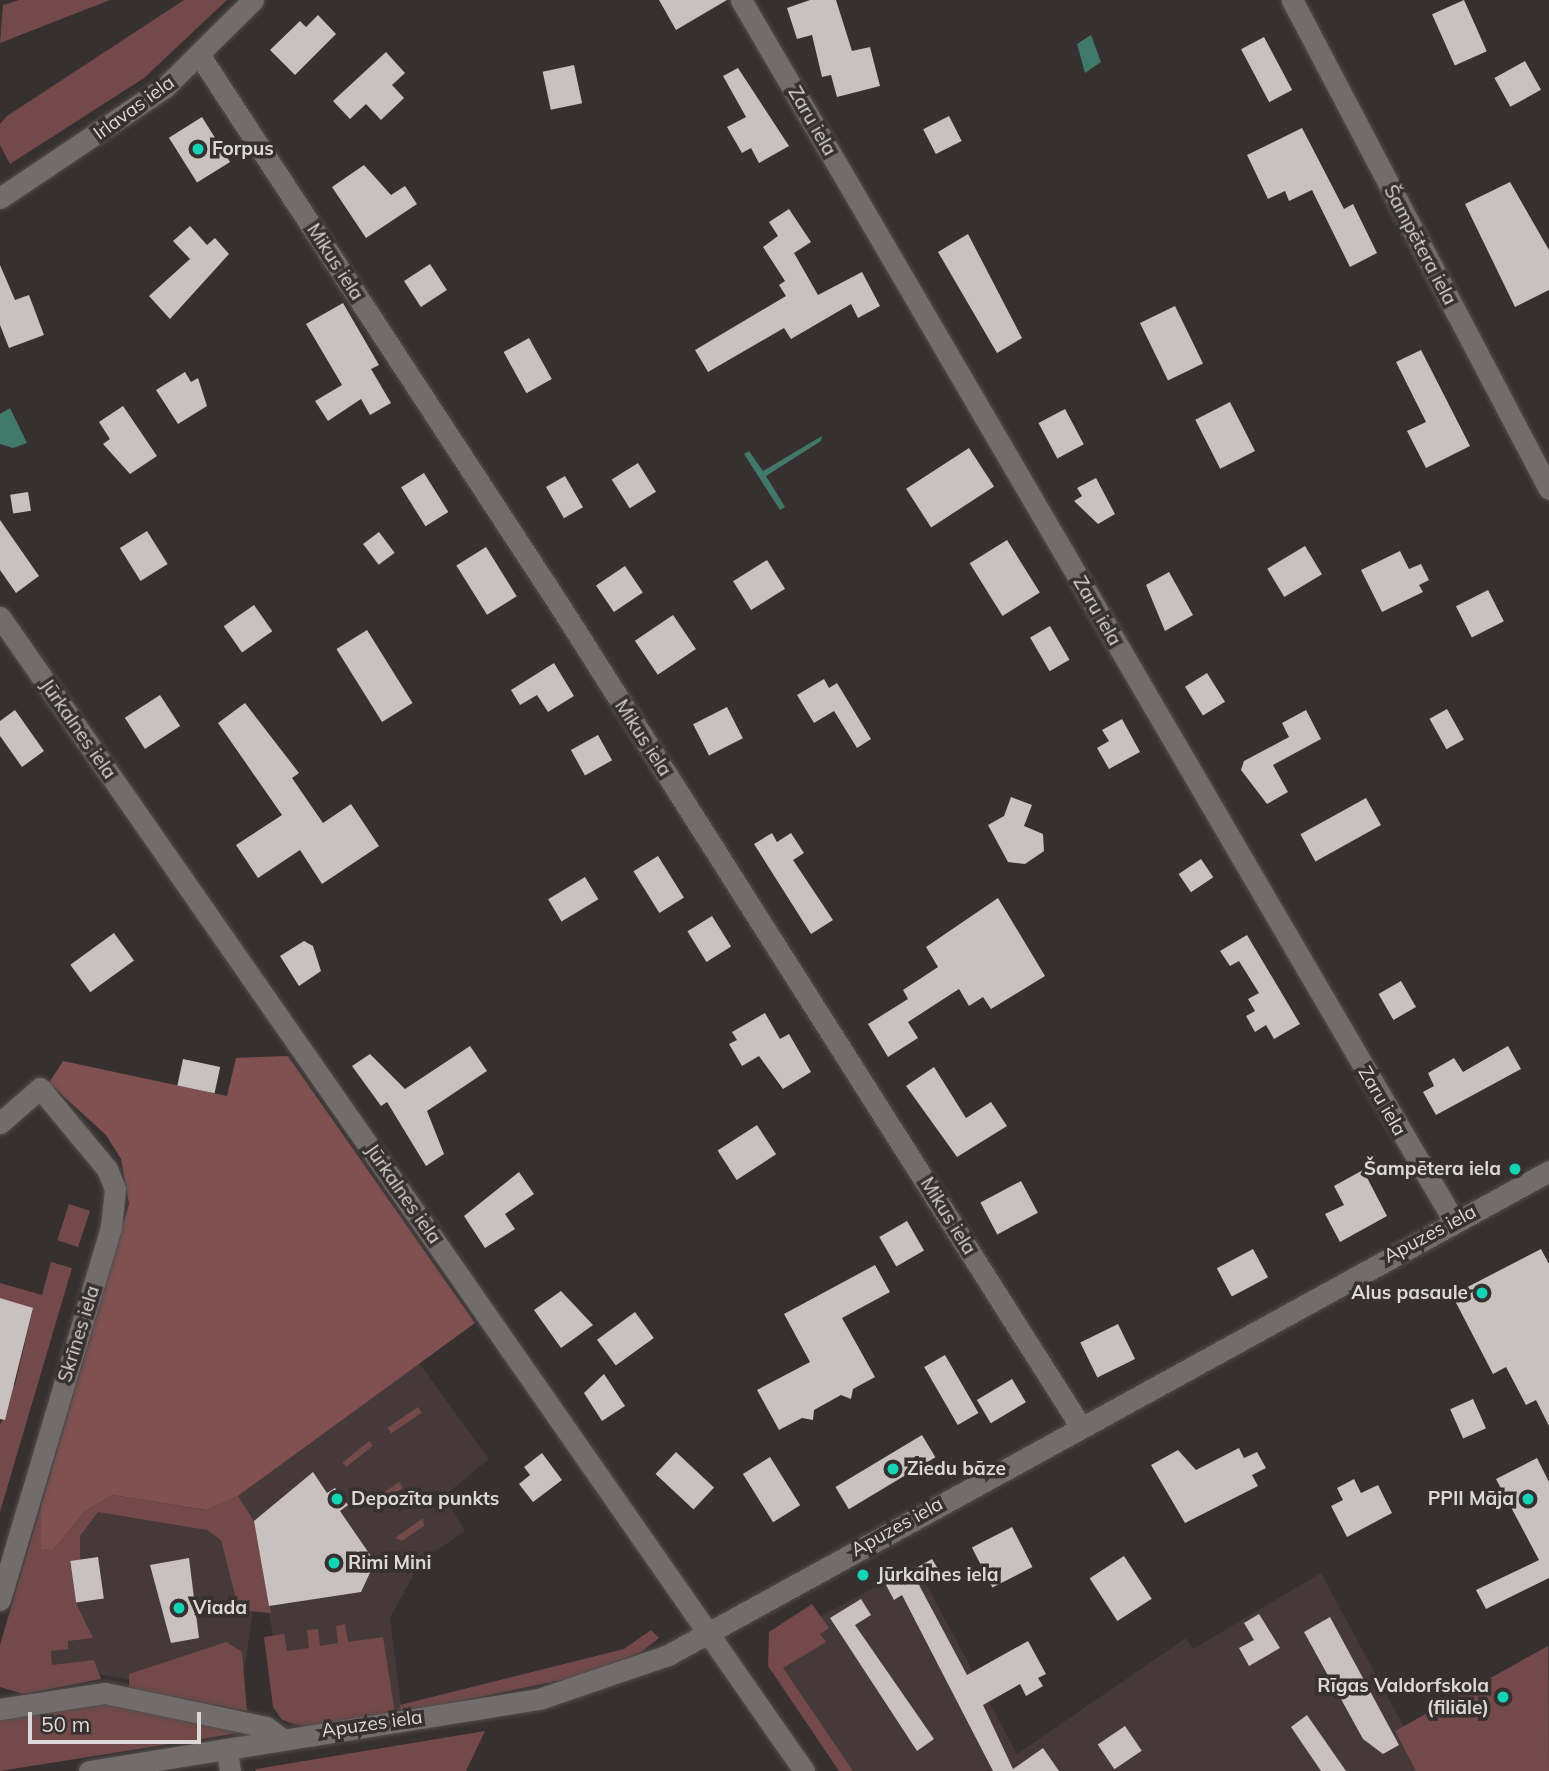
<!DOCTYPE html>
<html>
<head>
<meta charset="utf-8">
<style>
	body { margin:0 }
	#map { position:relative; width:1549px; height:1771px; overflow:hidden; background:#363030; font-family:Mulish,sans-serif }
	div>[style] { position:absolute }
	.built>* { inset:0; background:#463939 }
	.green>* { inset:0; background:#744949; transform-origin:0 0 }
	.forest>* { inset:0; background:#805150 }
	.water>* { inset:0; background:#40786a }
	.building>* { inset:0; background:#c8c1c0; transform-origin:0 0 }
	.roads { filter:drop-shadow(0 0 2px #524e4d) drop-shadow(0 0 2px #524e4d) }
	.minor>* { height:21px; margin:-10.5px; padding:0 10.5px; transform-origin:10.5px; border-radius:10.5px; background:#736c6c }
	.tertiary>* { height:21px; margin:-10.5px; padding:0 10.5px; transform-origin:10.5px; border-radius:10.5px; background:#736c6c }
	.dots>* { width:19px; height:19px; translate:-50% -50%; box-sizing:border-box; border:4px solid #363030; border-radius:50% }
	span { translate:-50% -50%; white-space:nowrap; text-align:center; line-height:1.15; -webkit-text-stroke:7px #363030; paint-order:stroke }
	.street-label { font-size:19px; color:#dbd8d7 }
	.poi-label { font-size:19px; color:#dbd8d7; font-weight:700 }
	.left { translate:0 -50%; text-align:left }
	.right { translate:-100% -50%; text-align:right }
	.scale { position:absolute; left:28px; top:1712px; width:173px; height:32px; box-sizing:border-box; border:4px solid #dbd8d7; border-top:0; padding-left:9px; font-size:21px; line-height:24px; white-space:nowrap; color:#dbd8d7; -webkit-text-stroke:5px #363030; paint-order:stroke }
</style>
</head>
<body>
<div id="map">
	<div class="built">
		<div style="clip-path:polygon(419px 1363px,489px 1459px,444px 1496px,465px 1531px,421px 1561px,390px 1618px,402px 1713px,293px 1726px,287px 1722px,254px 1521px,238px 1496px)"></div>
		<div style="clip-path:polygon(115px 1501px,217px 1524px,256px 1588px,240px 1701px,98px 1674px,39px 1682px,86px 1514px)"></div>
		<div style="clip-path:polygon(916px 1565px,1017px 1754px,1186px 1638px,1193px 1649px,1321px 1573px,1404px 1727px,1549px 1646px,1549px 1771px,844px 1771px,776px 1673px,777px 1640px)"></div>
	</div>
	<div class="green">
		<div style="clip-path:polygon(19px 0,110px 0,0 43px,3px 5px)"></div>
		<div style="clip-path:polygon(184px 0,227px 0,144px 78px,10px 164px,0 145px,0 124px,7px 116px)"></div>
		<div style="left:69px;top:1204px;width:22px;height:38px;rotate:18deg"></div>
		<div style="clip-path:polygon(51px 1262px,72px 1268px,0 1512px,0 1425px,8px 1410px,2px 1408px,9px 1384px,15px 1385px,33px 1309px,0 1298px,0 1283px,42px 1295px)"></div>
		<div style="left:418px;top:1407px;width:7px;height:37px;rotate:56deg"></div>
		<div style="left:369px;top:1441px;width:6px;height:34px;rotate:51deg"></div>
		<div style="left:399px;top:1482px;width:7px;height:36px;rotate:56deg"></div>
		<div style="clip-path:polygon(113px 1495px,205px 1510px,238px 1496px,254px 1521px,271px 1613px,239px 1610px,221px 1540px,207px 1530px,98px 1512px,80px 1536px,80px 1560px,70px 1562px,76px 1603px,93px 1638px,68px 1641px,68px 1649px,51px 1651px,52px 1665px,94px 1660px,101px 1679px,24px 1694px,0 1687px,0 1645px,41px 1506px,41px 1548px,54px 1549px,85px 1511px)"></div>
		<div style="clip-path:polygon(423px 1518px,424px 1526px,402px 1541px,395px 1538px)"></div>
		<div style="clip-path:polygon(812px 1604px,829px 1628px,820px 1634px,826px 1642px,783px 1668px,853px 1771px,839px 1771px,768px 1666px,769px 1632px)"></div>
		<div style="clip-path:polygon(345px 1624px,348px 1642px,383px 1637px,395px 1713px,307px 1727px,282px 1720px,273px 1707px,264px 1637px,284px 1634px,287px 1651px,309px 1648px,307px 1630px,318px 1629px,320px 1646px,338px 1643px,336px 1626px)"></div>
		<div style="clip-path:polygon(651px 1630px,659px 1638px,641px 1652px,576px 1677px,402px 1713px,400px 1705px,624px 1649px)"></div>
		<div style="clip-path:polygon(226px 1642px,242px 1652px,247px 1711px,129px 1688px,129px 1674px)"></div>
		<div style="clip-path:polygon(1548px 1646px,1549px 1771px,1416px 1771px,1395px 1731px)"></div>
		<div style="clip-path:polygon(94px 1705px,128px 1705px,239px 1733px,0 1771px,0 1720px)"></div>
		<div style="clip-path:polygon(485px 1731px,466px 1771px,255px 1771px,256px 1769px)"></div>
	</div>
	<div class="forest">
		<div style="clip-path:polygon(288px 1056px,475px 1323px,238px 1496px,206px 1510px,113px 1495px,85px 1511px,54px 1549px,41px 1549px,41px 1506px,129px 1204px,121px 1159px,106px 1135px,49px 1083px,63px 1061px,227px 1096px,236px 1058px)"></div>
	</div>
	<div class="water">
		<div style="clip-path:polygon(1091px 35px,1101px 62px,1085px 73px,1077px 44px)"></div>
		<div style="clip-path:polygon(10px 408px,27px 443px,13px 448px,0 444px,0 414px)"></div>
		<div style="clip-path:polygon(822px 436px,821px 441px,766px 476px,785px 507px,780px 510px,744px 454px,749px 451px,763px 471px)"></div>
	</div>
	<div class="building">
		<div style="clip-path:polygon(659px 0,727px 0,676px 30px)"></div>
		<div style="clip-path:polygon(810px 0,836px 0,852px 51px,870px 47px,880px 86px,837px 97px,831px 75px,822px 77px,812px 35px,797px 39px,787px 8px)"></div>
		<div style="left:1464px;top:0;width:56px;height:35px;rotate:66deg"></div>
		<div style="clip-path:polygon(318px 15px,336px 34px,295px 75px,270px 50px,300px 21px,306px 27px)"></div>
		<div style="left:1264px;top:37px;width:60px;height:26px;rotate:62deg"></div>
		<div style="clip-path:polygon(386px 52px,405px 73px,392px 85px,404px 98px,381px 120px,366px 104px,350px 119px,333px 101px)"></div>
		<div style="left:1525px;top:61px;width:33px;height:35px;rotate:61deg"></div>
		<div style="left:574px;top:65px;width:39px;height:32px;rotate:78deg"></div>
		<div style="clip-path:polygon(738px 68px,789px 146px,759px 163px,751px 148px,742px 153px,727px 127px,746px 117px,723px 76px)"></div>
		<div style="left:949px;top:116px;width:28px;height:29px;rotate:63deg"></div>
		<div style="left:202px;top:117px;width:53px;height:39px;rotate:58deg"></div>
		<div style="clip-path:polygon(1302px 128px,1344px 209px,1353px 204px,1377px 253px,1350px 267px,1312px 190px,1289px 201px,1285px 191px,1268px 199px,1247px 155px)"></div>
		<div style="clip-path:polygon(364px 165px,391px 195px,405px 186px,417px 204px,366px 238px,332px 187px)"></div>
		<div style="clip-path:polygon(1510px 182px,1549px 250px,1549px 290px,1515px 307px,1465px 204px)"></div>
		<div style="clip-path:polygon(789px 209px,811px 242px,794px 253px,818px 295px,862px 272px,880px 306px,858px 318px,851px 304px,791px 339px,784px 328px,708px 372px,695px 350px,786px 296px,779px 285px,785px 281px,763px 247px,778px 236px,769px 222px)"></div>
		<div style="clip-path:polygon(190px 226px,207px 245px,215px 238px,229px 254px,170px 319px,149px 296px,190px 259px,173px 241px)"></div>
		<div style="clip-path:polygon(968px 234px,1022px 338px,997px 353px,938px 252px)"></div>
		<div style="left:430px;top:264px;width:31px;height:31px;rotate:57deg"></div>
		<div style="clip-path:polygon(0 265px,15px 300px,29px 295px,44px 335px,9px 348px,0 325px)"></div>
		<div style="clip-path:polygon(343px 303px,379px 365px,371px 369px,391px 403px,370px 415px,361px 399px,328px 421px,315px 401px,342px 385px,306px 324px)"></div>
		<div style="left:1175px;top:306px;width:64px;height:39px;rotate:64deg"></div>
		<div style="left:529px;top:338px;width:47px;height:29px;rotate:61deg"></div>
		<div style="clip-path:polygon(1421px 350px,1470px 446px,1426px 468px,1407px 431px,1426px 422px,1396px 362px)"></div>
		<div style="clip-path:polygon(185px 372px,191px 382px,198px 378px,207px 406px,178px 424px,156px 390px)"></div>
		<div style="left:1230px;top:402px;width:55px;height:39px;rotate:63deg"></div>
		<div style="clip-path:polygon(123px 406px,157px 456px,130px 474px,103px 444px,110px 439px,99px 422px)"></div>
		<div style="left:1065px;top:409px;width:40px;height:30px;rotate:62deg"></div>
		<div style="left:969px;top:448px;width:46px;height:75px;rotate:57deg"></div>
		<div style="left:638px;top:463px;width:34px;height:31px;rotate:58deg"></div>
		<div style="left:424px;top:473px;width:46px;height:27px;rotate:58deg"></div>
		<div style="left:565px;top:476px;width:36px;height:22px;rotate:60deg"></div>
		<div style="clip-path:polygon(1096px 478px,1115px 514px,1098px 524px,1074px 501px,1082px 496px,1077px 488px)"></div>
		<div style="left:28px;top:492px;width:19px;height:18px;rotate:81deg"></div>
		<div style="clip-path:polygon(0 520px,39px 576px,16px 593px,0 570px)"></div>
		<div style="left:147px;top:531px;width:39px;height:32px;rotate:58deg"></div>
		<div style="left:379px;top:532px;width:26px;height:20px;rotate:53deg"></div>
		<div style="left:1007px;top:540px;width:62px;height:44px;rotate:58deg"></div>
		<div style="left:1305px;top:546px;width:33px;height:44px;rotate:59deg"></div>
		<div style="left:486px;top:547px;width:58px;height:35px;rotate:58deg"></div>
		<div style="clip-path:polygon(1400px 551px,1409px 569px,1421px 564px,1429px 580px,1419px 585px,1423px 592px,1382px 612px,1361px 570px)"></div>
		<div style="left:767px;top:560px;width:34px;height:40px;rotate:58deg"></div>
		<div style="left:625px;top:566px;width:32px;height:35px;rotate:56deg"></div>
		<div style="clip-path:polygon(1169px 572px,1193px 615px,1165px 631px,1146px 585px)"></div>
		<div style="left:1488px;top:590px;width:35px;height:36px;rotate:63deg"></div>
		<div style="left:254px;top:605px;width:32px;height:37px;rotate:55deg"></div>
		<div style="left:673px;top:615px;width:41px;height:46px;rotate:56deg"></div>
		<div style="left:1050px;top:626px;width:39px;height:23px;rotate:60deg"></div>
		<div style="left:367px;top:630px;width:86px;height:36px;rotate:58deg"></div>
		<div style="clip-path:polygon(554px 663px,574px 696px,548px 712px,537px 695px,520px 705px,511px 690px)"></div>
		<div style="left:1207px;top:673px;width:34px;height:26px;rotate:58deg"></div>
		<div style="clip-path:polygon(824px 679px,829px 688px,837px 683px,871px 739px,857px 748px,834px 711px,814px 723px,797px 695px)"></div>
		<div style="left:160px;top:695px;width:37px;height:42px;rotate:57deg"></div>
		<div style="clip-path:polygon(245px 703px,299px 773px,292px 778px,323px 823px,351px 804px,379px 846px,322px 884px,300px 850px,258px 878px,236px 845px,282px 815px,218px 723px)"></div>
		<div style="left:727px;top:707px;width:35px;height:38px;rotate:63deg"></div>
		<div style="left:1447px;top:709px;width:35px;height:20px;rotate:61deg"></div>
		<div style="clip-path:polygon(15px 710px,44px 751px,22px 767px,0 736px,0 721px)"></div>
		<div style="clip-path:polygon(1306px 710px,1321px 739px,1273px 765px,1288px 792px,1267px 804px,1241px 770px,1244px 761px,1289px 737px,1282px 723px)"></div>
		<div style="clip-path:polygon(1122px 719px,1140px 752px,1109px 769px,1097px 748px,1109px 741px,1102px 730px)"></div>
		<div style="left:598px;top:735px;width:29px;height:31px;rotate:61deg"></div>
		<div style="clip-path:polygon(1011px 797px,1032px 805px,1024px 826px,1043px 834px,1044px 851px,1025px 864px,1008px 862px,988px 825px,1004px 816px)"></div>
		<div style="left:1366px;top:798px;width:31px;height:75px;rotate:61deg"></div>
		<div style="clip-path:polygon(772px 833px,777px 842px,791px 833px,804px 853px,793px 860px,833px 920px,811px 934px,754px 844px)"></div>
		<div style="left:658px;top:856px;width:49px;height:29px;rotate:58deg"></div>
		<div style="left:1201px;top:859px;width:22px;height:27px;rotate:56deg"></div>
		<div style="left:585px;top:877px;width:26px;height:43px;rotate:59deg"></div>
		<div style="clip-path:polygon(998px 898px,1045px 976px,991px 1009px,983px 997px,969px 1006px,959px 989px,908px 1022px,918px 1038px,888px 1057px,868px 1024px,908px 999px,903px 990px,938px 967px,926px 947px)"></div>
		<div style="left:712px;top:916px;width:36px;height:29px;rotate:58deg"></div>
		<div style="left:114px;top:933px;width:34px;height:54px;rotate:54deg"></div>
		<div style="clip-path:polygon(1247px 935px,1300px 1024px,1274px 1039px,1266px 1025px,1255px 1032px,1246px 1016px,1255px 1011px,1248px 999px,1259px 993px,1239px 961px,1230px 966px,1220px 951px)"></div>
		<div style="clip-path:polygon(304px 941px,313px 946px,321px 971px,299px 986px,280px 956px)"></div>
		<div style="left:1401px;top:981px;width:30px;height:26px;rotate:60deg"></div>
		<div style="clip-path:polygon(765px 1013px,780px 1039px,789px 1034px,811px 1072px,783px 1089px,759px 1056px,742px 1066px,729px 1044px,737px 1040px,732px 1032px)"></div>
		<div style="clip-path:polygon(470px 1046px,487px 1071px,427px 1111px,444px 1154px,426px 1166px,387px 1102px,381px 1106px,352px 1066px,370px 1054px,405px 1089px)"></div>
		<div style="clip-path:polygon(1508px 1046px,1521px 1069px,1436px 1115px,1423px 1092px,1434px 1086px,1428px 1073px,1454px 1058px,1463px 1072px)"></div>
		<div style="left:183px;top:1059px;width:38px;height:27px;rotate:12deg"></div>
		<div style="clip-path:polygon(934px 1067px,966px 1118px,991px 1102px,1007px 1126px,957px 1157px,906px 1086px)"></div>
		<div style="left:757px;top:1125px;width:35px;height:47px;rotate:57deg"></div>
		<div style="clip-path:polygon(1363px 1170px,1387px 1216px,1340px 1242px,1325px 1214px,1344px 1205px,1334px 1186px)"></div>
		<div style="clip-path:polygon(519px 1172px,534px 1194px,505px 1214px,515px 1229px,485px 1248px,464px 1216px)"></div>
		<div style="left:1021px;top:1181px;width:36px;height:46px;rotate:62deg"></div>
		<div style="left:907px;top:1221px;width:34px;height:32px;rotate:60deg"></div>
		<div style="left:1253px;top:1249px;width:32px;height:41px;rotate:62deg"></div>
		<div style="clip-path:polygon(1541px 1249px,1549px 1264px,1549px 1426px,1536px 1400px,1526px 1405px,1506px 1367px,1493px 1374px,1452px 1295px)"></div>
		<div style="clip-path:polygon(875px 1265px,890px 1292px,842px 1318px,875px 1377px,853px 1389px,851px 1399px,841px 1395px,814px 1410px,813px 1420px,802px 1418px,779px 1430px,757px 1390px,810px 1362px,784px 1314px)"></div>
		<div style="clip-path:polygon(561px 1291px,593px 1325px,561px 1348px,534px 1310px)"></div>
		<div style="clip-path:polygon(0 1298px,33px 1308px,5px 1420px,0 1419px)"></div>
		<div style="left:635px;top:1312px;width:32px;height:47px;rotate:54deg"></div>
		<div style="left:1118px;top:1324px;width:39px;height:42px;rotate:64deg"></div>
		<div style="left:945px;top:1355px;width:67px;height:24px;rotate:60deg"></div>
		<div style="clip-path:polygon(604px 1374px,625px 1406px,602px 1421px,584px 1393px)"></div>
		<div style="left:1012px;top:1379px;width:27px;height:41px;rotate:59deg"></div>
		<div style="left:1473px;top:1399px;width:32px;height:25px;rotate:66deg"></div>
		<div style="left:922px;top:1435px;width:26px;height:101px;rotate:59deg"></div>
		<div style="clip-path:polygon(1239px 1448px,1244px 1458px,1257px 1452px,1266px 1468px,1252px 1475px,1258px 1486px,1185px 1523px,1151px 1465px,1178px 1450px,1196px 1470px)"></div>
		<div style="left:676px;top:1452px;width:52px;height:30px;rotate:43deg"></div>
		<div style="clip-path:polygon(542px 1453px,562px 1480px,533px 1502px,519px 1484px,530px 1475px,524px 1467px)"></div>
		<div style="left:770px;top:1457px;width:57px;height:32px;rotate:58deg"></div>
		<div style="clip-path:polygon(1537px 1458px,1549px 1482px,1549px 1578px,1486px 1609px,1476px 1590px,1539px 1560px,1496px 1479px)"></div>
		<div style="clip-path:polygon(313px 1472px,327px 1493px,335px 1488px,348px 1505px,340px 1511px,375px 1562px,361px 1592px,269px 1606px,254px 1521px)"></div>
		<div style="clip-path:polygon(1354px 1479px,1361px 1493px,1378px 1485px,1392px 1513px,1347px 1537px,1331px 1506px,1343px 1500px,1337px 1488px)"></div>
		<div style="left:1012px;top:1527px;width:45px;height:45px;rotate:63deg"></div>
		<div style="left:1124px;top:1556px;width:51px;height:41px;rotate:57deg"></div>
		<div style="left:98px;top:1557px;width:42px;height:28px;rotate:82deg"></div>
		<div style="clip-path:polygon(189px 1558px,199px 1638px,171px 1643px,150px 1565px)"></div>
		<div style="clip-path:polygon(932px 1559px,940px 1572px,919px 1585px,967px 1675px,1028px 1641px,1046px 1674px,1038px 1678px,1043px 1686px,1026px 1696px,1020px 1684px,983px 1705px,1013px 1769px,1043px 1748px,1059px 1771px,993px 1771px,902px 1595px,894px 1600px,886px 1585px)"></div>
		<div style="clip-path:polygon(861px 1599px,871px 1615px,855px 1625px,934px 1739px,917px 1751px,830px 1618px)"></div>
		<div style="clip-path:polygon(1259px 1614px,1280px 1648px,1249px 1666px,1239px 1648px,1254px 1640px,1244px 1623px)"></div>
		<div style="clip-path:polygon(1330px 1617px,1399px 1745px,1383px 1754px,1363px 1739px,1304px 1632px)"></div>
		<div style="clip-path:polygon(1307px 1715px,1346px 1771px,1321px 1771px,1291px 1727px)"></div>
		<div style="left:1125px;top:1726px;width:30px;height:33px;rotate:56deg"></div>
	</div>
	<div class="roads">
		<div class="minor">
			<div style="left:741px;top:0;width:1414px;rotate:59.72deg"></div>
			<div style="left:1292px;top:0;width:552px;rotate:62.28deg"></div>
			<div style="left:200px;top:56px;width:654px;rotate:56.8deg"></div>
			<div style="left:558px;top:603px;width:972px;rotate:57.6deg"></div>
			<div style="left:0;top:198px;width:197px;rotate:-33.9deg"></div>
			<div style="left:164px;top:88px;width:125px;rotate:-44.7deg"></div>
			<div style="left:0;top:1123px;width:53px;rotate:-41.2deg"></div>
			<div style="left:40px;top:1088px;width:105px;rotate:50.4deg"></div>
			<div style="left:107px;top:1169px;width:22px;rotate:68deg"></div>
			<div style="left:115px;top:1189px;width:38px;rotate:96deg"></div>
			<div style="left:111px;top:1227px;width:389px;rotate:106.6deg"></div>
			<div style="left:0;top:1709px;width:106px;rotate:-8.7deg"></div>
			<div style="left:105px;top:1693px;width:165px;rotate:11.9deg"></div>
			<div style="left:266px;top:1727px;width:17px;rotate:36deg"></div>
			<div style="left:227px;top:1750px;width:21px;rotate:82deg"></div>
		</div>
		<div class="tertiary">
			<div style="left:0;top:617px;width:1406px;rotate:55.13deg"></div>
			<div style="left:89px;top:1771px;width:456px;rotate:-9.1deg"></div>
			<div style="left:539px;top:1699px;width:136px;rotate:-18.8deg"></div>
			<div style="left:668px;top:1655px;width:1005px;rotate:-28.78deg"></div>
		</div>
	</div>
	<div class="dots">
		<div style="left:198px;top:149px;background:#11d5b4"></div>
		<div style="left:1515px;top:1169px;background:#11d5b4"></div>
		<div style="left:1482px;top:1293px;background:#11d5b4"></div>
		<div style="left:893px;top:1469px;background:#11d5b4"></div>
		<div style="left:337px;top:1499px;background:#11d5b4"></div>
		<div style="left:1528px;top:1499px;background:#11d5b4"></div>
		<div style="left:334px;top:1563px;background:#11d5b4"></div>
		<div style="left:863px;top:1575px;background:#11d5b4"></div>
		<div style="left:179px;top:1608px;background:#11d5b4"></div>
		<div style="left:1503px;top:1697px;background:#11d5b4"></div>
	</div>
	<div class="street-label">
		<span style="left:134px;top:108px;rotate:-36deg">Irlavas iela</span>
		<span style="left:812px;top:121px;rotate:60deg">Zaru iela</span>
		<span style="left:1420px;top:245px;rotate:62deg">Šampētera iela</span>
		<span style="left:335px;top:262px;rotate:57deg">Mikus iela</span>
		<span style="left:1097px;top:611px;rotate:60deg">Zaru iela</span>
		<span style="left:78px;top:729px;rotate:55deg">Jūrkalnes iela</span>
		<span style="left:643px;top:738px;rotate:57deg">Mikus iela</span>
		<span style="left:1382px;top:1101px;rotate:60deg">Zaru iela</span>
		<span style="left:403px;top:1194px;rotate:55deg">Jūrkalnes iela</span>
		<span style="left:948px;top:1216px;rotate:58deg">Mikus iela</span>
		<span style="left:1430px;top:1234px;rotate:-28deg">Apuzes iela</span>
		<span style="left:79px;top:1334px;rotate:-73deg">Skrīnes iela</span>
		<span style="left:897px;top:1527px;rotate:-29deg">Apuzes iela</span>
		<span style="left:372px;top:1724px;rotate:-8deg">Apuzes iela</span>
	</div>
	<div class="poi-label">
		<span class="left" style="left:212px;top:149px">Forpus</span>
		<span class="right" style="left:1501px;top:1169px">Šampētera iela</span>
		<span class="right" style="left:1468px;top:1293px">Alus pasaule</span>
		<span class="left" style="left:907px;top:1469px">Ziedu bāze</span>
		<span class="left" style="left:351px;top:1499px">Depozīta punkts</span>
		<span class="right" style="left:1514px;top:1499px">PPII Māja</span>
		<span class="left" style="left:348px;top:1563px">Rimi Mini</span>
		<span class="left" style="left:877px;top:1575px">Jūrkalnes iela</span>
		<span class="left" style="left:193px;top:1608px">Viada</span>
		<span class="right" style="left:1489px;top:1697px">Rīgas Valdorfskola<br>(filiāle)</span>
	</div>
	<div class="scale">50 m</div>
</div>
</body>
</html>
